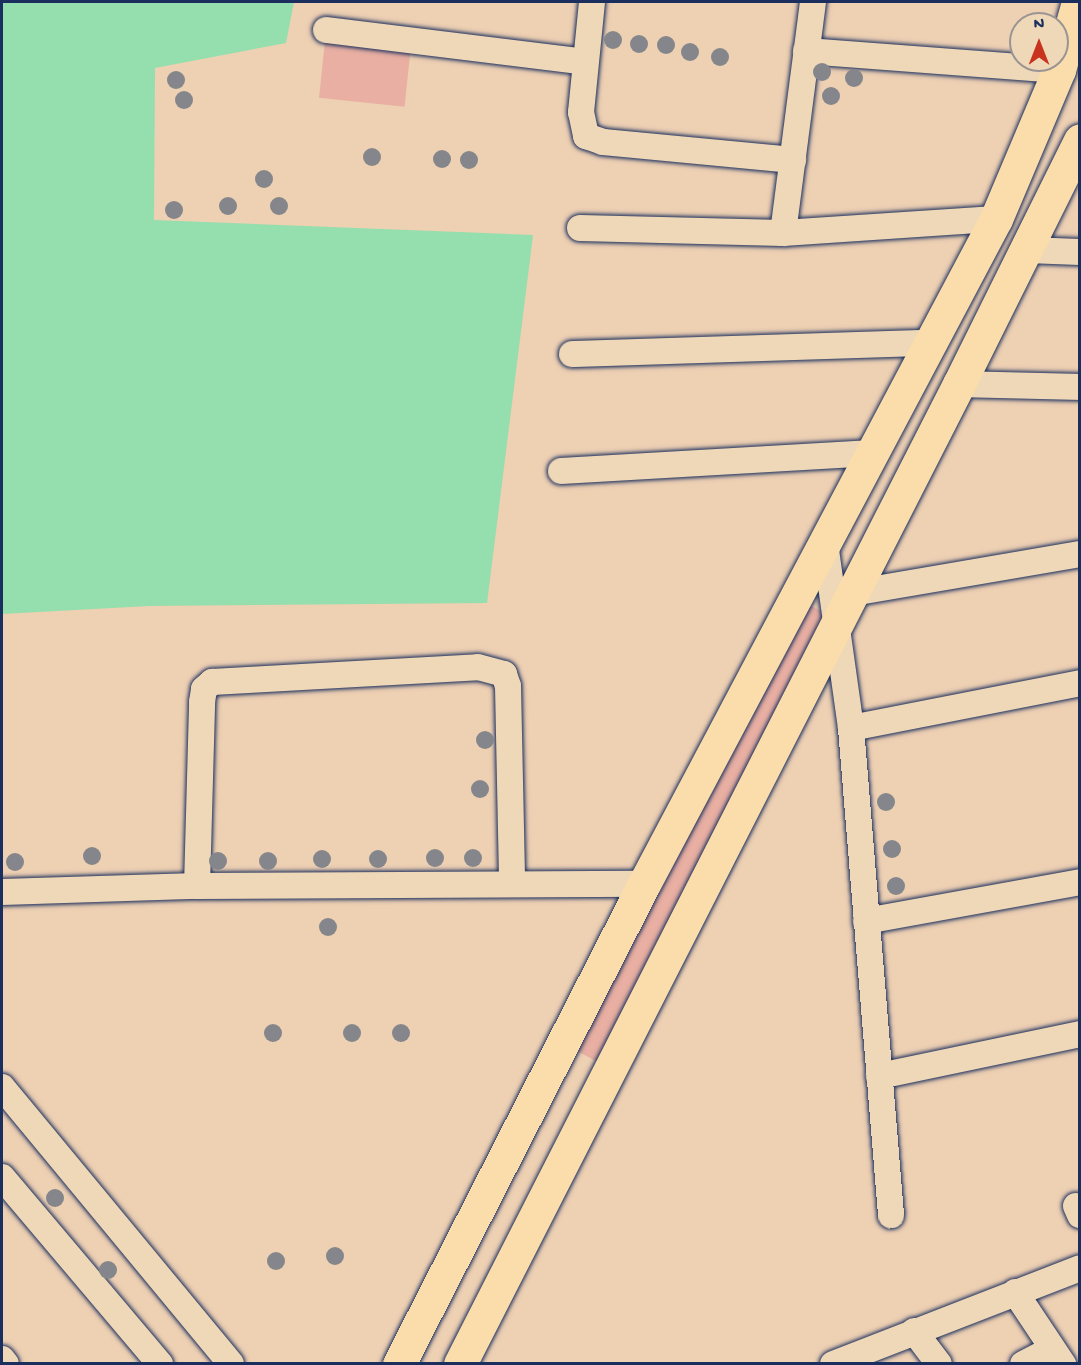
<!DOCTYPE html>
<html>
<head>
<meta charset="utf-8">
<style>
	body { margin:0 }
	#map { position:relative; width:1081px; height:1365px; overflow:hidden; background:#eed0b3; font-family:"Gochi Hand",sans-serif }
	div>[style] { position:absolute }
	.green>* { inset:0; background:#95dead }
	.building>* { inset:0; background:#e8afa2; transform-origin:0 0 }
	.roads { filter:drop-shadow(0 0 2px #1b2f5e) drop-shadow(0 0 2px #1b2f5e) }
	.minor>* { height:26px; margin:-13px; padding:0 13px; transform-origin:13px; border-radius:13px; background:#efd8b7 }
	.major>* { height:33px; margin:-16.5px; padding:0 16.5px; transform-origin:16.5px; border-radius:16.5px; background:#fbddab }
	.trees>* { width:18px; height:18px; margin:-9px; border-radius:50%; background:#84868b }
	span { translate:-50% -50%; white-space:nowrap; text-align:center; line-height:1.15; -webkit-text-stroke:6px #efd8b7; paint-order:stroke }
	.frame { position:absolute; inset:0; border:3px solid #1b2f5e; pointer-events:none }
	.north { position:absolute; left:1009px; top:12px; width:60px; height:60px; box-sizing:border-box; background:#efd8b7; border:2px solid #9a9493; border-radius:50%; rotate:0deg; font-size:16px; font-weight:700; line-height:24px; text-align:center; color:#1b2f5e }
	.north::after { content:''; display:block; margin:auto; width:21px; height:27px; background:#c8321e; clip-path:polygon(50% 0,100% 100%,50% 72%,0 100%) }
</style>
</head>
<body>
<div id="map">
	<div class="green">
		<div style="clip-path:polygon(2px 2px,294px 2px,286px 43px,155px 68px,154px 220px,533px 235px,487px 603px,149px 606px,2px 614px)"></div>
	</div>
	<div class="building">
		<div style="left:325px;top:41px;width:86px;height:57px;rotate:6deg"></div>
		<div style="left:787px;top:593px;width:69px;height:503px;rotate:28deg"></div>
	</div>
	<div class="roads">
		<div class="minor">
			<div style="left:592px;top:2px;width:111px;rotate:95.7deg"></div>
			<div style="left:581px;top:112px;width:25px;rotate:78deg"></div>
			<div style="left:586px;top:136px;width:18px;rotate:19deg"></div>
			<div style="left:603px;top:142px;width:191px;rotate:5.4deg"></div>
			<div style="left:326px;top:30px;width:261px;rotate:7deg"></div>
			<div style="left:806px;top:51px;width:254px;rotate:4.3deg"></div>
			<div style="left:580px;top:228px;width:203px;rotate:1.4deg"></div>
			<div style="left:783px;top:233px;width:213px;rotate:-3.8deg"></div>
			<div style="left:783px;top:233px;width:233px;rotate:-82.6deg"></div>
			<div style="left:1027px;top:250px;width:53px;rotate:2.2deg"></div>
			<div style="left:572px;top:354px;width:359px;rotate:-1.8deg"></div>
			<div style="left:959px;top:384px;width:121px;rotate:1.4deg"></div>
			<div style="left:561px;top:471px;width:312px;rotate:-3.3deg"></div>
			<div style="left:825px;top:543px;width:187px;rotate:82deg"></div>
			<div style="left:851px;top:728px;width:489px;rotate:85.3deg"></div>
			<div style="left:852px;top:593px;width:231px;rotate:-9.7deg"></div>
			<div style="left:851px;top:728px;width:233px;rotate:-11.1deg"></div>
			<div style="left:197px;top:886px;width:184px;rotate:-88.4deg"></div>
			<div style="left:202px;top:702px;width:13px;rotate:-81deg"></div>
			<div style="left:204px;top:689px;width:11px;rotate:-41deg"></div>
			<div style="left:212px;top:682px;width:266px;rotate:-3.2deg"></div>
			<div style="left:478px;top:667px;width:27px;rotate:15deg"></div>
			<div style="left:504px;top:674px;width:13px;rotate:72deg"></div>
			<div style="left:508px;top:686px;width:197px;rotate:88.8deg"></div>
			<div style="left:2px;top:892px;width:195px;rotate:-1.8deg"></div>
			<div style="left:197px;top:886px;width:447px;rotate:-0.3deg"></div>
			<div style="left:866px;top:921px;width:218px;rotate:-10.3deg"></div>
			<div style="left:879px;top:1076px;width:205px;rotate:-11.8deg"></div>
			<div style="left:2px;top:1087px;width:359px;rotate:50.4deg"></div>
			<div style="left:2px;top:1177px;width:245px;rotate:49.8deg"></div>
			<div style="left:1076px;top:1206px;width:10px;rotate:66deg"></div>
			<div style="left:1015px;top:1292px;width:87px;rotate:56.3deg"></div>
			<div style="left:914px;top:1331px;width:41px;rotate:52.9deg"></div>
			<div style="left:2px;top:1359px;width:6px;rotate:51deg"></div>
			<div style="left:833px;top:1364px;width:265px;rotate:-21.2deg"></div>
			<div style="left:1023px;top:1364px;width:31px;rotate:-27deg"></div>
		</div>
		<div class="major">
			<div style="left:399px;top:1364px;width:539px;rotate:-62.96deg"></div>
			<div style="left:644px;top:884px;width:752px;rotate:-62.11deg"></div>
			<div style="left:996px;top:219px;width:162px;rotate:-67.1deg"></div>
			<div style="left:1059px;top:70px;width:71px;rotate:-74.4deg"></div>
			<div style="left:460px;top:1364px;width:1100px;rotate:-63.02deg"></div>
			<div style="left:959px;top:384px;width:272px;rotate:-63.6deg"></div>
		</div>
	</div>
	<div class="trees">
		<div style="left:613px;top:40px"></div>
		<div style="left:639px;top:44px"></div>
		<div style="left:666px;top:45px"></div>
		<div style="left:690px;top:52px"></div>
		<div style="left:720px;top:57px"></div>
		<div style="left:822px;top:72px"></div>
		<div style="left:854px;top:78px"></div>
		<div style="left:176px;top:80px"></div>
		<div style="left:831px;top:96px"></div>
		<div style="left:184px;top:100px"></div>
		<div style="left:372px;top:157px"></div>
		<div style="left:442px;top:159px"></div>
		<div style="left:469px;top:160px"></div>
		<div style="left:264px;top:179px"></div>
		<div style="left:228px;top:206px"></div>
		<div style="left:279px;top:206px"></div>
		<div style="left:174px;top:210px"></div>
		<div style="left:485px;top:740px"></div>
		<div style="left:480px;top:789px"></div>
		<div style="left:886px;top:802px"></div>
		<div style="left:892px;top:849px"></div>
		<div style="left:92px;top:856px"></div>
		<div style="left:435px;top:858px"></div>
		<div style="left:473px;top:858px"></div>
		<div style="left:322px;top:859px"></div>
		<div style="left:378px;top:859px"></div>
		<div style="left:218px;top:861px"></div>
		<div style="left:268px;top:861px"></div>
		<div style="left:15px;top:862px"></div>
		<div style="left:896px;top:886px"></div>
		<div style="left:328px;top:927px"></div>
		<div style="left:273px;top:1033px"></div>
		<div style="left:352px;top:1033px"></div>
		<div style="left:401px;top:1033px"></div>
		<div style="left:55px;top:1198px"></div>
		<div style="left:335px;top:1256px"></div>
		<div style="left:276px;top:1261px"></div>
		<div style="left:108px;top:1270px"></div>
	</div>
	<div class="frame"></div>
	<div class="north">N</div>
</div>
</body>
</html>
